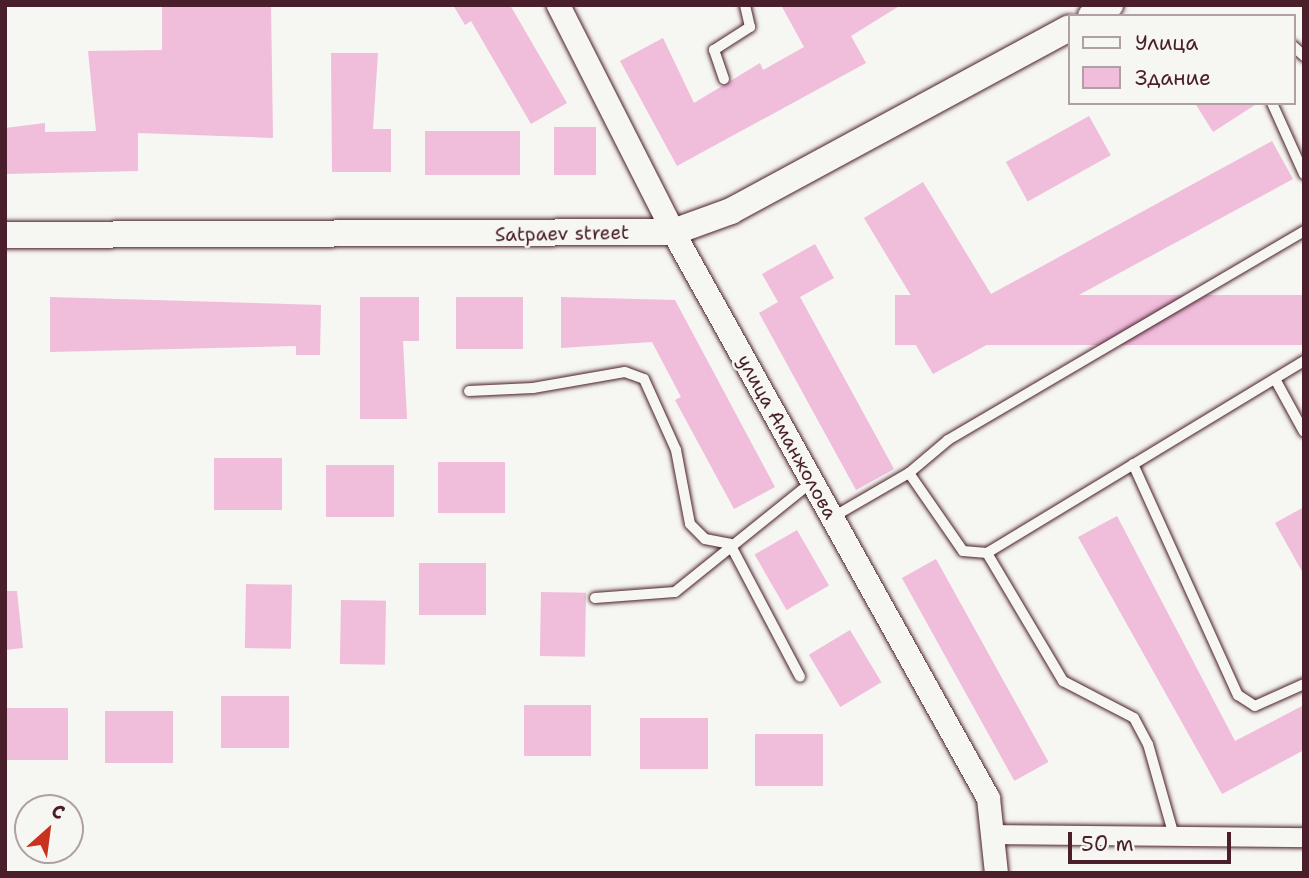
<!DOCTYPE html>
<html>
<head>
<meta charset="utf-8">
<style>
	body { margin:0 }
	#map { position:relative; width:1309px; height:878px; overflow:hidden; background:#f6f6f2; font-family:"Shantell Sans",sans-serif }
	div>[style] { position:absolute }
	.building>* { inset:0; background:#f0bddb; transform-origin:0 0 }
	.roads { filter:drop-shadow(0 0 2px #4a1f2b) drop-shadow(0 0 2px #4a1f2b) }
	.service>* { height:10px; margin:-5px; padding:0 5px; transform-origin:5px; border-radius:5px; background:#f6f6f2 }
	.minor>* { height:19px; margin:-9.5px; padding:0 9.5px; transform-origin:9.5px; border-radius:9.5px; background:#f6f6f2 }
	.tertiary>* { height:23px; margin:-11.5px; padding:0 11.5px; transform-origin:11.5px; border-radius:11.5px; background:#f6f6f2 }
	.secondary>* { height:26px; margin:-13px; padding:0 13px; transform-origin:13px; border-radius:13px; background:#f6f6f2 }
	span { translate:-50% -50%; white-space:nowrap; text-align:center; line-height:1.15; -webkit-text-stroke:5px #f6f6f2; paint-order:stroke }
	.street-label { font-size:19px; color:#4a1f2b }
	.frame { position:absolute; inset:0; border:7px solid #4a1f2b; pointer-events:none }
	.legend { position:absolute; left:1068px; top:14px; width:228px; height:91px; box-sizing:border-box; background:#f6f6f2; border:2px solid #b1a0a2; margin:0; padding:9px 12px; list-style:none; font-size:21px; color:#4a1f2b }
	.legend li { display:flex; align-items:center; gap:14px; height:35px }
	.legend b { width:35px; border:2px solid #b1a0a2 }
	.north { position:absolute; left:14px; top:794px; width:70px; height:70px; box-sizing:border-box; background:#f6f6f2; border:2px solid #b1a0a2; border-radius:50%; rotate:28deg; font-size:19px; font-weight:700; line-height:28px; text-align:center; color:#4a1f2b }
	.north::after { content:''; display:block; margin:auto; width:24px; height:32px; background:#c8321e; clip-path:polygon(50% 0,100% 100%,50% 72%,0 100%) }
	.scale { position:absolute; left:1068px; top:832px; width:163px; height:32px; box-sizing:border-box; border:4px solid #4a1f2b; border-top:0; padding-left:9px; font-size:21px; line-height:24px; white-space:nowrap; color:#4a1f2b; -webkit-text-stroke:5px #f6f6f2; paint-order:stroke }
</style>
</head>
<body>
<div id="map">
	<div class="building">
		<div style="clip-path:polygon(162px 5px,271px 5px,273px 138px,138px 133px,138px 171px,5px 174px,5px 128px,45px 123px,45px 132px,96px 131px,88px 51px,162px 50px)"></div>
		<div style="clip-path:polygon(453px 5px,510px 5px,567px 103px,531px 124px,471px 21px,465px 25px)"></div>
		<div style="clip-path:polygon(781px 5px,901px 5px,851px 36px,866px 63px,677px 166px,620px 61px,663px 38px,694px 103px,760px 63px,763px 70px,804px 47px)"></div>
		<div style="clip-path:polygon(331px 53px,378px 53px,373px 129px,391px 129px,391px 172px,332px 172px)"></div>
		<div style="clip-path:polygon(1195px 103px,1258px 103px,1213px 132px)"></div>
		<div style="left:1089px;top:116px;width:45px;height:95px;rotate:61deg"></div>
		<div style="left:554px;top:127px;width:42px;height:48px"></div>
		<div style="left:425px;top:131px;width:95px;height:44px"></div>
		<div style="clip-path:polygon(1272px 141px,1293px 179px,933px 374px,911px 337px,930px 327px,864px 218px,923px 182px,991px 294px)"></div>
		<div style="clip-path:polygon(815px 244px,834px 278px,800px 297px,894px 469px,856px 490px,759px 313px,778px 302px,762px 274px)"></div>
		<div style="left:1304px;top:295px;width:50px;height:409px;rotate:90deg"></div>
		<div style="clip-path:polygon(50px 297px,321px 305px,320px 355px,296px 355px,296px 346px,50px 352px)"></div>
		<div style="clip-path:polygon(360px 297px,419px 297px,419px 341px,403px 341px,407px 419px,360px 419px)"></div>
		<div style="left:456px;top:297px;width:67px;height:52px"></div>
		<div style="clip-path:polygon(561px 297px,675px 300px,775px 487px,734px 509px,675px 400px,681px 397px,652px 342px,561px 348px)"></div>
		<div style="left:214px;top:458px;width:68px;height:52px"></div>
		<div style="left:438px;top:462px;width:67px;height:51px"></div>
		<div style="left:326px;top:465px;width:68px;height:52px"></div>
		<div style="clip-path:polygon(1304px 507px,1304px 575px,1275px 523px)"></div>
		<div style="clip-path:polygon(1117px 516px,1235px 741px,1304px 705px,1304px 750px,1222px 794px,1078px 537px)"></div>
		<div style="left:797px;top:530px;width:64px;height:49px;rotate:60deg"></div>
		<div style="left:936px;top:559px;width:232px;height:39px;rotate:61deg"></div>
		<div style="left:419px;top:563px;width:67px;height:52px"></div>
		<div style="left:246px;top:584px;width:46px;height:64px;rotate:1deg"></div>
		<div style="clip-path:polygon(5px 591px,17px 591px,23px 648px,5px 650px)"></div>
		<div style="left:541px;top:592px;width:45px;height:64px;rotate:1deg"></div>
		<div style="left:341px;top:600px;width:45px;height:64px;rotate:1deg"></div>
		<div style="left:850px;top:630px;width:61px;height:48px;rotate:59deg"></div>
		<div style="left:221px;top:696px;width:68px;height:52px"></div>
		<div style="left:524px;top:705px;width:67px;height:51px"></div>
		<div style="left:5px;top:708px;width:63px;height:52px"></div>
		<div style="left:105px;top:711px;width:68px;height:52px"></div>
		<div style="left:640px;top:718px;width:68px;height:51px"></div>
		<div style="left:755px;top:734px;width:68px;height:52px"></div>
	</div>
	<div class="roads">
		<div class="service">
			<div style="left:1293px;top:46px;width:15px;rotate:42deg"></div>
			<div style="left:724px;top:79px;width:31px;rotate:-109deg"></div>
			<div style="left:714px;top:50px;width:43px;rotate:-32.6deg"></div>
			<div style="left:750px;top:27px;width:23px;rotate:-103deg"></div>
			<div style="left:1272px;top:103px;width:78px;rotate:65.7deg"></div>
			<div style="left:1275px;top:379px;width:60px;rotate:61.3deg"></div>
			<div style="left:469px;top:391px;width:64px;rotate:-2.7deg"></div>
			<div style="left:533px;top:388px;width:93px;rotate:-9.9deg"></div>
			<div style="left:625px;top:372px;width:20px;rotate:20deg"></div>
			<div style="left:644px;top:379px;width:78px;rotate:65.7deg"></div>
			<div style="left:676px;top:450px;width:75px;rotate:79.3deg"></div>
			<div style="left:690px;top:524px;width:21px;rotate:45deg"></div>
			<div style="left:705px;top:539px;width:25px;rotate:11deg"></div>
			<div style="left:730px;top:544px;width:150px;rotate:62.2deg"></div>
			<div style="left:1133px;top:464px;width:254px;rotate:65.6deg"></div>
			<div style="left:1238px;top:695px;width:20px;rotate:33deg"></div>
			<div style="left:1255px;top:706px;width:54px;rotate:-24.2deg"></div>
			<div style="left:909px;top:473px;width:95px;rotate:55.3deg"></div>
			<div style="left:963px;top:551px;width:24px;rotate:5deg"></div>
			<div style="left:987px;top:553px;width:371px;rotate:-31.2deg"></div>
			<div style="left:833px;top:517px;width:88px;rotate:-30.1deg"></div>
			<div style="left:909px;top:473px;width:51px;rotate:-40.2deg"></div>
			<div style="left:948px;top:440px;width:413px;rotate:-30.4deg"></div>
			<div style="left:987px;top:553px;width:149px;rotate:59.3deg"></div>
			<div style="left:1063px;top:681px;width:80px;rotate:27.5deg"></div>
			<div style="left:1134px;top:718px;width:30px;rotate:62deg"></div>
			<div style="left:1148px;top:744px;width:96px;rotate:74.2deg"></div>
			<div style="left:595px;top:598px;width:80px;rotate:-4.3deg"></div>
			<div style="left:675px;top:592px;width:176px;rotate:-38.8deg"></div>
		</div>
		<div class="minor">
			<div style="left:995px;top:834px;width:309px;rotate:0.6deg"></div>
		</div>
		<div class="tertiary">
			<div style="left:558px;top:5px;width:254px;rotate:63.1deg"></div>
			<div style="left:673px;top:232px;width:648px;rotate:60.9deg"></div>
			<div style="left:988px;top:798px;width:75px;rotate:83.9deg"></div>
		</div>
		<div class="secondary">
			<div style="left:1091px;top:16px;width:22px;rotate:-30deg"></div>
			<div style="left:5px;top:235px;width:668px;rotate:-0.26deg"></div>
			<div style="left:673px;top:232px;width:62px;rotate:-19.9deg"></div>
			<div style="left:731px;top:211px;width:384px;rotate:-28.4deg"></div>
		</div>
	</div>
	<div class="street-label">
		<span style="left:562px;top:234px;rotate:-1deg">Satpaev street</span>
		<span style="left:787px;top:437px;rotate:61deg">улица Аманжолова</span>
	</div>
	<div class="frame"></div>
	<ul class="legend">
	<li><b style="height:9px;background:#f6f6f2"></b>Улица</li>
	<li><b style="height:19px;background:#f0bddb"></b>Здание</li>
	</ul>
	<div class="north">С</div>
	<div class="scale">50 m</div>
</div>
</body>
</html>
